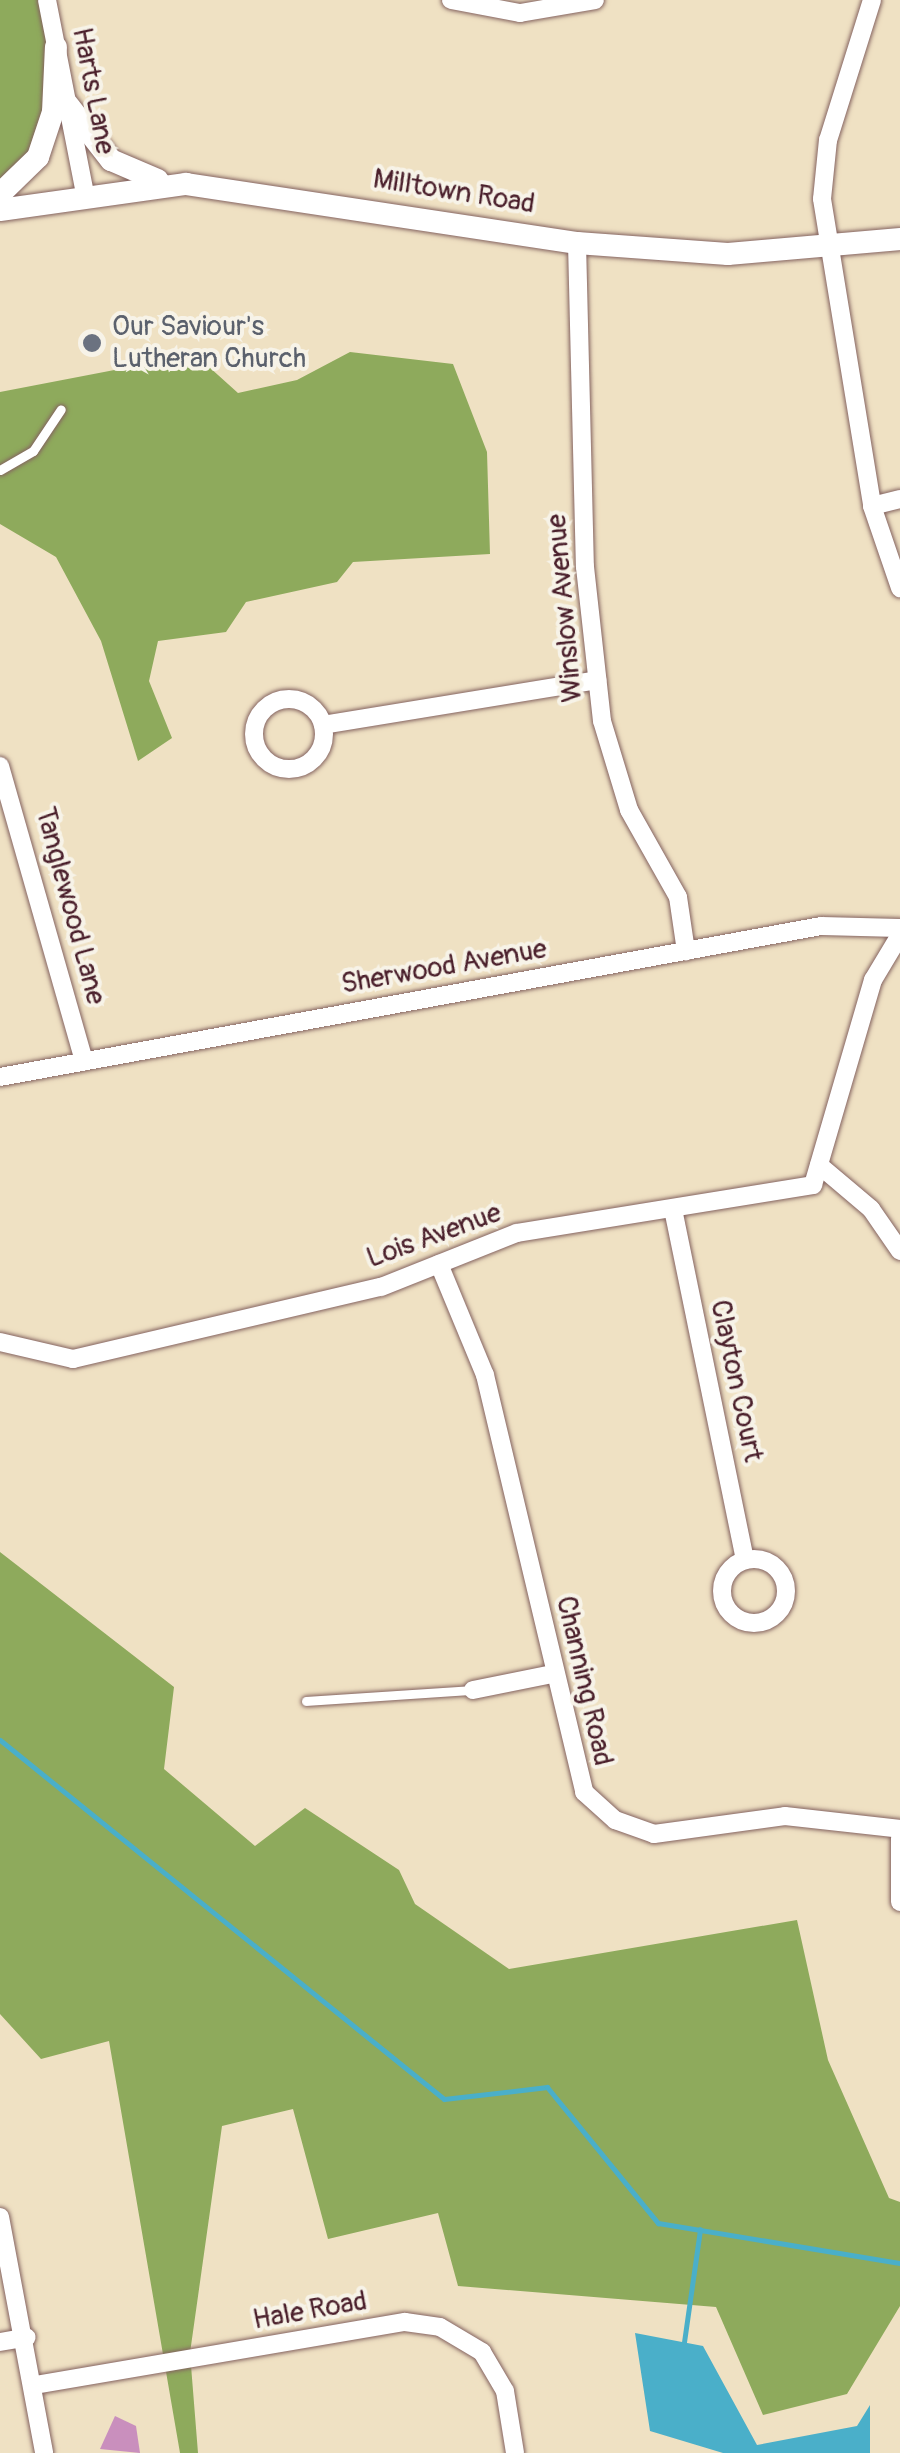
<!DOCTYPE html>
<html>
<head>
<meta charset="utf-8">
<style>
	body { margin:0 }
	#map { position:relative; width:900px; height:2453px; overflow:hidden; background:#efe1c3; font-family:Pangolin,sans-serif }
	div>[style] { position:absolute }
	.forest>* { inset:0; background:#8eaa5c }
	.water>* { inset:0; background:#4aafc9 }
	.stream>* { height:5px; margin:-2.5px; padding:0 2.5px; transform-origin:2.5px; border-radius:2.5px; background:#4aafc9 }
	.building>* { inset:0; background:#c98fbd }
	.roads { filter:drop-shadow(0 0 2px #846360) drop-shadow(0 0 2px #846360) }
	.service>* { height:9px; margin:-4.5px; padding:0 4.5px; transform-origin:4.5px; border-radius:4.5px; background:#fff }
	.minor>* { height:18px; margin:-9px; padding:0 9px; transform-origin:9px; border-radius:9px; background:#fff }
	.minor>.ring { margin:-9px; padding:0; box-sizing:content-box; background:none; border:18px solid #fff; border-radius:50% }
	.tertiary>* { height:22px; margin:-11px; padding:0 11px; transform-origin:11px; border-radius:11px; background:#fff }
	.dots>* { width:28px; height:28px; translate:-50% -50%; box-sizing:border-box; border:5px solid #f7f3e8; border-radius:50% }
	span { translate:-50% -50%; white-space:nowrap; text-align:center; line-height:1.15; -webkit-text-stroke:8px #f7f3e8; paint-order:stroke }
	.street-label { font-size:28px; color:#4a1f2b }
	.worship-label { font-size:28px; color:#5b616d }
	.left { translate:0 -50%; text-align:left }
</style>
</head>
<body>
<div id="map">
	<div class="forest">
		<div style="clip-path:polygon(0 0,46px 0,56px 47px,38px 157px,0 194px)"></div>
		<div style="clip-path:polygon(350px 352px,453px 364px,487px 452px,490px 554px,353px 562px,337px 582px,246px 602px,226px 632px,158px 641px,149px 681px,172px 738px,138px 761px,101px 641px,56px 557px,0 524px,0 392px,130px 367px,208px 366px,238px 393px,297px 380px)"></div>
		<div style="clip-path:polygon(0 1552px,174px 1687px,164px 1769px,255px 1846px,305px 1808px,399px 1870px,415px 1904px,509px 1969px,797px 1920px,828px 2060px,889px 2198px,900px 2202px,900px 2306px,847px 2394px,763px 2415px,716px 2307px,458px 2286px,438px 2213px,328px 2239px,293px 2109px,222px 2126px,190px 2353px,198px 2453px,180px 2453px,109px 2041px,41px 2059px,0 2014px)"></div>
	</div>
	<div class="water">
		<div style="clip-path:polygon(635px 2333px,703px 2346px,757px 2445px,857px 2426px,870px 2405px,870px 2453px,723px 2453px,650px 2431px)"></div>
	</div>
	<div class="stream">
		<div style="left:0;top:1740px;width:571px;rotate:38.96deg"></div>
		<div style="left:444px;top:2099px;width:104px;rotate:-6.6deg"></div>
		<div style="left:547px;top:2087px;width:176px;rotate:50.8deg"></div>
		<div style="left:658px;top:2223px;width:245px;rotate:9.4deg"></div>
		<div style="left:684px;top:2342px;width:114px;rotate:-81.9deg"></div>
	</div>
	<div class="building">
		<div style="clip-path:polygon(115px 2416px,136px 2426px,140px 2453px,100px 2449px)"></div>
	</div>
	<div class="roads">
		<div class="service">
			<div style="left:0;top:470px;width:38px;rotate:-30deg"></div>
			<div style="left:33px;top:451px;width:50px;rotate:-56.3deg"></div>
			<div style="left:306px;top:1701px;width:167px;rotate:-3.8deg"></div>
		</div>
		<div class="minor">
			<div style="left:47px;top:0;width:197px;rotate:78.9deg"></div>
			<div style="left:451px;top:0;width:70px;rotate:10.7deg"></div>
			<div style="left:520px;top:13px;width:76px;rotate:-9.8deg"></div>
			<div style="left:872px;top:0;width:147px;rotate:107.4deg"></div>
			<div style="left:828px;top:140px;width:59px;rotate:95.8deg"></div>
			<div style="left:822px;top:199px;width:311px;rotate:80.7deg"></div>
			<div style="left:872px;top:506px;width:87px;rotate:71.1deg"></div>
			<div style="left:577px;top:243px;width:324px;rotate:88.6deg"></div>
			<div style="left:585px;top:567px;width:155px;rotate:83.7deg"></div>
			<div style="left:602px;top:721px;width:93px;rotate:73.1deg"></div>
			<div style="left:629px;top:810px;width:100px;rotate:60.6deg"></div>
			<div style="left:678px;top:897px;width:55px;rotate:81.6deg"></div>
			<div style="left:872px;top:506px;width:29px;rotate:-14deg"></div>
			<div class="ring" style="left:254px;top:699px;width:52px;height:52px"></div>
			<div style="left:323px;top:725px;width:278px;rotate:-9.3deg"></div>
			<div style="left:0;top:766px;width:307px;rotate:74.1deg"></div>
			<div style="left:0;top:1077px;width:835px;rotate:-10.42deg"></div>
			<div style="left:821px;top:926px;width:79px;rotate:1.5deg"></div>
			<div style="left:819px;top:1165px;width:68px;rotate:40.2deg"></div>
			<div style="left:871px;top:1209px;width:51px;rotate:55.4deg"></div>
			<div style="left:674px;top:1214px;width:353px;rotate:78.4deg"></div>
			<div style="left:439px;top:1264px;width:120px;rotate:67.5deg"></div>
			<div style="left:485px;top:1375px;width:429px;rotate:76.6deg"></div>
			<div style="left:584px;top:1792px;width:42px;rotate:42.1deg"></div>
			<div style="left:615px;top:1820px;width:41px;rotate:19.7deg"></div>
			<div style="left:654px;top:1834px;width:132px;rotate:-7.8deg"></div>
			<div style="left:785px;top:1816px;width:116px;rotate:6.4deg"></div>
			<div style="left:0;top:1342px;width:75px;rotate:13.1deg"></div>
			<div style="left:73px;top:1359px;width:316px;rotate:-13.2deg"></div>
			<div style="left:381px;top:1287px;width:146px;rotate:-21.7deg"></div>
			<div style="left:517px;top:1233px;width:300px;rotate:-9.2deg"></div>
			<div style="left:813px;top:1185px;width:214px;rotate:-73.7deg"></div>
			<div style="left:873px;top:980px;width:52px;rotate:-59deg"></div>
			<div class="ring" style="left:722px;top:1559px;width:46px;height:46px"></div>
			<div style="left:473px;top:1690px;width:81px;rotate:-11.4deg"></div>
			<div style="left:900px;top:1838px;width:64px;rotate:90deg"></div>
			<div style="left:0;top:2217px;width:240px;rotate:79.4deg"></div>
			<div style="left:0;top:2342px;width:27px;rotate:-10deg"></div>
			<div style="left:35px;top:2385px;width:375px;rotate:-9.7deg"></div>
			<div style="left:405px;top:2322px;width:35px;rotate:8deg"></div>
			<div style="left:440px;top:2327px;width:49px;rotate:30.8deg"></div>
			<div style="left:482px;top:2352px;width:45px;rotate:59.5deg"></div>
			<div style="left:505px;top:2391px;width:63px;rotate:80.8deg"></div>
		</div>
		<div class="tertiary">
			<div style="left:68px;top:105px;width:70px;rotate:52deg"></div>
			<div style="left:111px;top:160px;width:51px;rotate:23.1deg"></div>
			<div style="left:0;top:194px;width:53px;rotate:-44.2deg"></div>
			<div style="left:38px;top:157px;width:47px;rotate:-71.6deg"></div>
			<div style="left:53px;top:112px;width:65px;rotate:-87.4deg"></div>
			<div style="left:0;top:210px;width:188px;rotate:-8deg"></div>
			<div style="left:186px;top:184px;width:395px;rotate:8.6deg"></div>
			<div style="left:577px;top:243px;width:151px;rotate:4.2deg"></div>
			<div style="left:728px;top:254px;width:173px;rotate:-5deg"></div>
		</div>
	</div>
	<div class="dots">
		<div style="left:92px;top:343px;background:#6b7280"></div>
	</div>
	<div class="street-label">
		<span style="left:93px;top:91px;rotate:79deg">Harts Lane</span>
		<span style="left:454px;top:192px;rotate:9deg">Milltown Road</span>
		<span style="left:565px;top:608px;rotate:-95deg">Winslow Avenue</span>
		<span style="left:70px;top:906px;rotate:75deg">Tanglewood Lane</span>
		<span style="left:444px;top:967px;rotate:-10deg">Sherwood Avenue</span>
		<span style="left:434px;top:1236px;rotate:-20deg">Lois Avenue</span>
		<span style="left:736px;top:1381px;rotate:78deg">Clayton Court</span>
		<span style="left:584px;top:1681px;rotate:77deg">Channing Road</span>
		<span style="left:310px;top:2311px;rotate:-10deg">Hale Road</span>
	</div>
	<div class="worship-label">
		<span class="left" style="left:112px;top:343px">Our Saviour's<br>Lutheran Church</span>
	</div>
</div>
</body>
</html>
